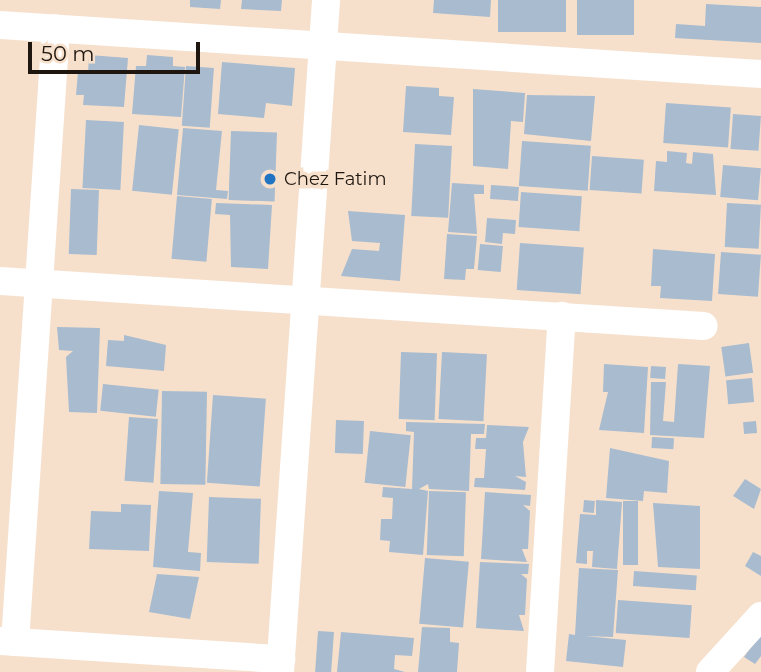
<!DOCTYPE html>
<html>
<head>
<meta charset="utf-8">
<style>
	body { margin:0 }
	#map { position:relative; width:761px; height:672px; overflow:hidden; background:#f6e0cc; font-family:Montserrat,sans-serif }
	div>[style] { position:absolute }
	.building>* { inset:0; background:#a8bbcf; transform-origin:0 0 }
	.minor>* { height:28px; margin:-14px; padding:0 14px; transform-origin:14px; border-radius:14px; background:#fff }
	.dots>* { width:19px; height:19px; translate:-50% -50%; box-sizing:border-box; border:4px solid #f6e0cc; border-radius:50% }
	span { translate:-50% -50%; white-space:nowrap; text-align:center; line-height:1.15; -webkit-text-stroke:7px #f6e0cc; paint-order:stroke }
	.poi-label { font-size:18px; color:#1e160f }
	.left { translate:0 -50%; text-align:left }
	.scale { position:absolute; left:28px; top:42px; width:172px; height:32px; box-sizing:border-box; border:4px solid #1e160f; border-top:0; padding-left:9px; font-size:21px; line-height:24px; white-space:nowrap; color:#1e160f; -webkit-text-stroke:5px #f6e0cc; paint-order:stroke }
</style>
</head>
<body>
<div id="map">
	<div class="building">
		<div style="clip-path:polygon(190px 0,221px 0,220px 9px,190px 7px)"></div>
		<div style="clip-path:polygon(242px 0,282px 0,281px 11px,241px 9px)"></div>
		<div style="clip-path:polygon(434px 0,491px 0,490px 17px,433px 13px)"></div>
		<div style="left:498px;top:0;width:68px;height:32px"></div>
		<div style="left:577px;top:0;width:57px;height:35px"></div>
		<div style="clip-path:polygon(706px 4px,761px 7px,761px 43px,675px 38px,676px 24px,705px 26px)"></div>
		<div style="clip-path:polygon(89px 55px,128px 58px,124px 107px,83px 105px,84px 95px,76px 95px,78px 72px,88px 73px)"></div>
		<div style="clip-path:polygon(147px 55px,173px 57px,173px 66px,185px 67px,181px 117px,132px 114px,136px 66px,146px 66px)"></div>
		<div style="clip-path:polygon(222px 62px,295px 68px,292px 106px,266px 103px,264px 118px,218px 114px)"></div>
		<div style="left:186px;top:66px;width:28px;height:60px;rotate:4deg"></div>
		<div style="clip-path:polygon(406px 86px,439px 88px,439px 96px,454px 97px,451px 135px,403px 132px)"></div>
		<div style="clip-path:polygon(473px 89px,525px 93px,523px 122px,511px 121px,508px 169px,473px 166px)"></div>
		<div style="clip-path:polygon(527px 95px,595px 96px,591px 141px,524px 134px)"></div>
		<div style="left:666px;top:103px;width:65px;height:40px;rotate:4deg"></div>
		<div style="left:733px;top:114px;width:28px;height:35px;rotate:4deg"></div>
		<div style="left:86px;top:120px;width:38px;height:68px;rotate:3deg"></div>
		<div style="left:139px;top:125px;width:40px;height:66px;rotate:6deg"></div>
		<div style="clip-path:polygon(183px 128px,222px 131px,216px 190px,228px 191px,227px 199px,177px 195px)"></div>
		<div style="left:231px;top:131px;width:46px;height:69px;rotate:2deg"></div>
		<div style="left:522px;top:141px;width:69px;height:45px;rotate:4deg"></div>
		<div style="left:415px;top:144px;width:37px;height:72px;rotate:3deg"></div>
		<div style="clip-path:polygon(667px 151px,687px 153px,686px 163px,692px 164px,693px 152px,713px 154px,716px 195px,654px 191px,656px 161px,667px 162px)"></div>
		<div style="left:592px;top:156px;width:52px;height:34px;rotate:4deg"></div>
		<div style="left:723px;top:165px;width:38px;height:32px;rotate:5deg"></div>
		<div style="clip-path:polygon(452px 183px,484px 185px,484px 194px,474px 194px,477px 234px,448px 232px)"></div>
		<div style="left:491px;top:185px;width:28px;height:14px;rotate:4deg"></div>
		<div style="left:71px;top:189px;width:28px;height:65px;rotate:2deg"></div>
		<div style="left:521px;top:192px;width:61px;height:35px;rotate:4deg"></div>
		<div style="left:177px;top:196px;width:35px;height:63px;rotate:5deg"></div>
		<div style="clip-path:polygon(216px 203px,272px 205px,268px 269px,231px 267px,230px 215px,215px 214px)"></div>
		<div style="left:727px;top:203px;width:34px;height:44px;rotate:3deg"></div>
		<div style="clip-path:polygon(348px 211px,405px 215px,400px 281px,341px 276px,352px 249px,379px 251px,380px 243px,352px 241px)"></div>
		<div style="clip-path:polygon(487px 218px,516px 220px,515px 234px,503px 233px,502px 244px,485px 242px)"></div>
		<div style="clip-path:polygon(447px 234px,477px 236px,474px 269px,466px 269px,465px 280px,444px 279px)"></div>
		<div style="left:520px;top:243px;width:64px;height:47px;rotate:4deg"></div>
		<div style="left:480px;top:244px;width:23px;height:26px;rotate:5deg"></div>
		<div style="clip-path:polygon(653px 249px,715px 254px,712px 301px,660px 298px,661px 286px,651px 286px)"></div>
		<div style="left:721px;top:252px;width:40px;height:42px;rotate:4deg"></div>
		<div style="clip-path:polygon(57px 327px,100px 328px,97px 413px,69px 412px,66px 357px,73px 351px,59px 350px)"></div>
		<div style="clip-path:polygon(124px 335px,166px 345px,164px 371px,106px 366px,108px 340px,124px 341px)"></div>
		<div style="left:749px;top:343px;width:30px;height:28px;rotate:82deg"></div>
		<div style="left:401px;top:352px;width:36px;height:67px;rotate:2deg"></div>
		<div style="left:442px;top:352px;width:45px;height:67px;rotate:3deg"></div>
		<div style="clip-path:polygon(604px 364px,648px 367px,644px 433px,599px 430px,608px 392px,603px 392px)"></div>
		<div style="clip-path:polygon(678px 364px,710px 366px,704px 438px,650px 435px,651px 382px,666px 382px,663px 421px,674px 422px)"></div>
		<div style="left:651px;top:366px;width:15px;height:12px;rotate:4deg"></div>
		<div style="left:752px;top:378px;width:24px;height:26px;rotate:85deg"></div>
		<div style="left:103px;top:384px;width:56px;height:27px;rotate:6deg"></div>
		<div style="left:162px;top:391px;width:45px;height:93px;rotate:1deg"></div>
		<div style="left:213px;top:395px;width:53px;height:88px;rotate:4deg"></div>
		<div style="left:129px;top:417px;width:29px;height:64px;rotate:4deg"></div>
		<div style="left:336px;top:420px;width:28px;height:33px;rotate:2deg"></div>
		<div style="left:756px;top:421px;width:12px;height:13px;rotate:85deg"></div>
		<div style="clip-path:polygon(406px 422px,485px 424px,484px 434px,471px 434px,469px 491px,429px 489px,428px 484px,419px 489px,428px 491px,423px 555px,389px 552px,390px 541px,380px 540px,381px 519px,392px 519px,393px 498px,382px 497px,383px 487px,412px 489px,414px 432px,406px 431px)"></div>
		<div style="clip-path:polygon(487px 425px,529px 427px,523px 442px,526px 477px,515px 476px,526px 482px,525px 490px,474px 487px,475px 478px,484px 478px,486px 449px,475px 449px,476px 438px,486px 438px)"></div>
		<div style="left:370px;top:431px;width:41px;height:52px;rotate:6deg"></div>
		<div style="left:652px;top:437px;width:22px;height:11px;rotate:3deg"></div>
		<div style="clip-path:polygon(610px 448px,669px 461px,667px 493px,644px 491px,643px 501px,606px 498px)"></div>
		<div style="clip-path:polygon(745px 479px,761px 489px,754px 509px,733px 496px)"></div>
		<div style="clip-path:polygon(159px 491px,193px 493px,188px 552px,201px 553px,200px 571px,153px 567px)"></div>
		<div style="left:429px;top:491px;width:37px;height:64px;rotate:2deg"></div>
		<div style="clip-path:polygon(485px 492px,531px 495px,530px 506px,523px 505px,530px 511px,528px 549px,522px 549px,527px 562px,481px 559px)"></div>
		<div style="left:209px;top:497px;width:52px;height:65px;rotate:2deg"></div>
		<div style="left:584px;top:500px;width:11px;height:12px;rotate:5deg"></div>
		<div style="clip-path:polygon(596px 500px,622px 502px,617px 569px,592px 567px,593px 551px,587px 551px,587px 564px,576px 563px,580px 514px,596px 515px)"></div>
		<div style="left:623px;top:501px;width:15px;height:64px"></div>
		<div style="clip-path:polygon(653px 503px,700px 506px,700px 569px,658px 567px)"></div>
		<div style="clip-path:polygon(121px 504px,151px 505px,149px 551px,89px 549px,91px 511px,121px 512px)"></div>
		<div style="clip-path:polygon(753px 552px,761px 556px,761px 576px,745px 566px)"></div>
		<div style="left:425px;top:558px;width:44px;height:66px;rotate:5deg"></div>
		<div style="clip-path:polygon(480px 562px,529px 564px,528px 574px,521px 574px,527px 579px,525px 615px,519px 615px,524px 631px,476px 628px)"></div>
		<div style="clip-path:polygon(579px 568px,618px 570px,613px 637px,585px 636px,626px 640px,623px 667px,566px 661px,569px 634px,575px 635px)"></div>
		<div style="left:634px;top:571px;width:63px;height:15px;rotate:4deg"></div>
		<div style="clip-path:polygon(157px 574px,199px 577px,190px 619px,149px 612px)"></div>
		<div style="left:618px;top:600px;width:74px;height:33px;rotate:4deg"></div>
		<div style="clip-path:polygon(422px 627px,450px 628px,450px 642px,459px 643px,457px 672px,418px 672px)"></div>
		<div style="left:318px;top:631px;width:16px;height:41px;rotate:4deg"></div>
		<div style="clip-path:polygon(341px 632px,414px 638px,412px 656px,395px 655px,394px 669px,405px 672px,337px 672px)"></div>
		<div style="clip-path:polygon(761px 633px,761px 656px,755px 664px,744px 657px)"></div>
	</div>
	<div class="minor">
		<div style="left:0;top:25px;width:763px;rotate:3.68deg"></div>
		<div style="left:0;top:281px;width:705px;rotate:3.66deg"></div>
		<div style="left:0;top:641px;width:282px;rotate:3.7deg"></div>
		<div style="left:15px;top:642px;width:615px;rotate:-86.18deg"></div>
		<div style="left:280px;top:672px;width:674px;rotate:-86.08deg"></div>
		<div style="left:540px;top:672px;width:357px;rotate:-86.5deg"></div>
		<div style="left:710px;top:672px;width:76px;rotate:-47.7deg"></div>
	</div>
	<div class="dots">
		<div style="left:270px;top:179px;background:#2174c2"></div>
	</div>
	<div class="poi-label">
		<span class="left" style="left:284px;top:179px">Chez Fatim</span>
	</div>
	<div class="scale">50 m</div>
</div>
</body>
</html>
